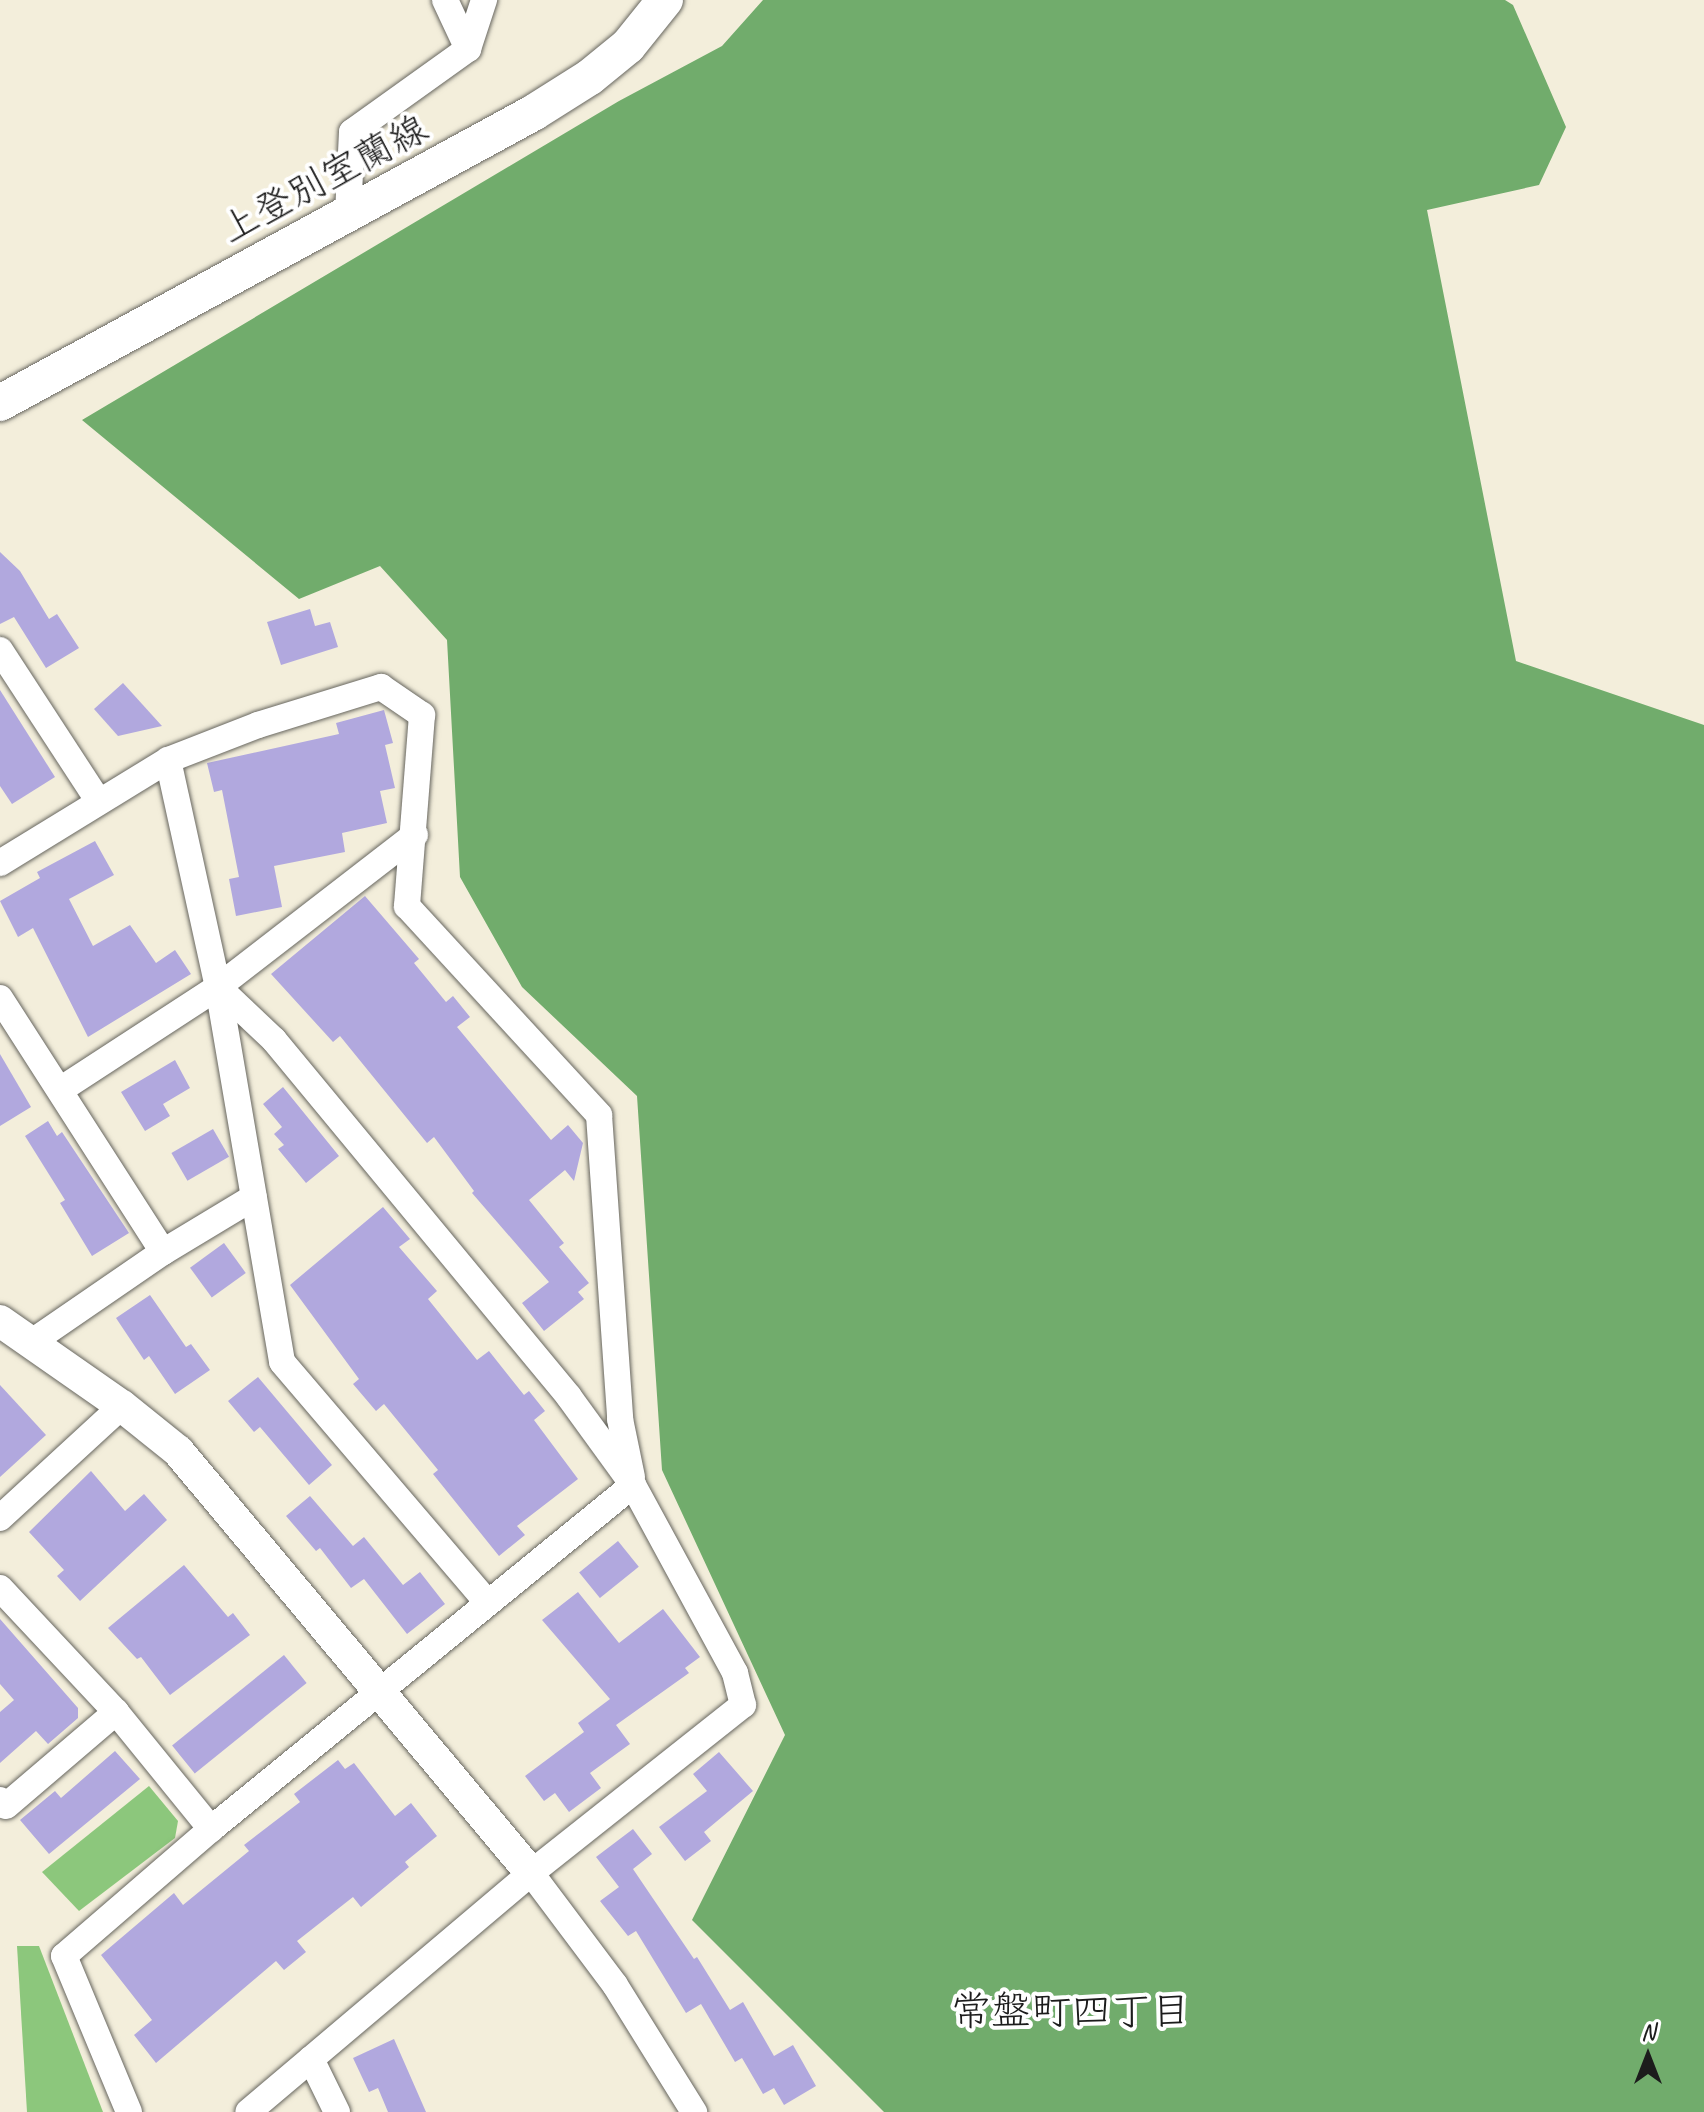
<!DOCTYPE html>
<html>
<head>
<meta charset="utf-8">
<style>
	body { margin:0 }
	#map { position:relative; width:1704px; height:2112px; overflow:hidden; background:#f3eedb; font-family:Caveat,"Klee One",sans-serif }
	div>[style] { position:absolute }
	.green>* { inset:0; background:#8cc77c }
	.forest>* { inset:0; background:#71ac6c }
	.building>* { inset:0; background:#b1a8de; transform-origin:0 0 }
	.roads { filter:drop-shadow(0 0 2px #67665f) drop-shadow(0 0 2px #67665f) }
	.minor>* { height:26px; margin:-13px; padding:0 13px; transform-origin:13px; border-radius:13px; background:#fff }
	.tertiary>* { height:32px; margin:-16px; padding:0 16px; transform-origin:16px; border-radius:16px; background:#fff }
	.secondary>* { height:36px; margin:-18px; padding:0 18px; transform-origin:18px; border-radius:18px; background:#fff }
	span { translate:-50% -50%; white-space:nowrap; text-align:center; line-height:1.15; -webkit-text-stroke:8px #fff; paint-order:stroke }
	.street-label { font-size:38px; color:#1c1c1c }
	.neighbourhood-label { font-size:40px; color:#1c1c1c }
	.north { position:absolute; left:1608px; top:2016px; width:80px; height:80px; -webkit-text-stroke:6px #fff; paint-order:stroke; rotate:0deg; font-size:22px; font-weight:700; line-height:32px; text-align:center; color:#1c1c1c }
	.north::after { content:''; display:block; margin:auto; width:28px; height:36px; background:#1c1c1c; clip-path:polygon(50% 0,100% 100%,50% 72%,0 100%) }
</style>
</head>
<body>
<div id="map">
	<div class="green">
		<div style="clip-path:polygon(149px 1786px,178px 1821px,175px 1838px,79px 1911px,42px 1872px)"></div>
		<div style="clip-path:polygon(17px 1946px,39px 1946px,103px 2112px,27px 2112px)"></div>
	</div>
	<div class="forest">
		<div style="clip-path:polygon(763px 0,1505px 0,1513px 5px,1566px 127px,1539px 185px,1427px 210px,1516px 661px,1704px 725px,1704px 2112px,884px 2112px,692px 1920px,785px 1735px,662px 1470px,637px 1096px,522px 987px,460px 877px,447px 640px,380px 566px,299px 599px,82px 420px,619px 101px,722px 46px)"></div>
	</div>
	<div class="building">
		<div style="clip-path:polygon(0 552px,20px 571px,49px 619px,57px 614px,79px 648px,46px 668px,14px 617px,0 624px)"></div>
		<div style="clip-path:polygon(310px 609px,315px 626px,330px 622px,338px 647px,281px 665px,267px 622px)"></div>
		<div style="clip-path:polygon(123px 683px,162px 726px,118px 736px,94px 709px)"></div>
		<div style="clip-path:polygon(0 690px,55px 777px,12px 804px,0 786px)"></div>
		<div style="clip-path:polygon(384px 710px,393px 743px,385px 745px,395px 788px,380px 791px,387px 823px,342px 833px,345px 852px,274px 866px,282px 907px,236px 916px,229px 879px,239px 877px,222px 790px,214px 792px,207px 763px,339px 734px,336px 723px)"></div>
		<div style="clip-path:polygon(95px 841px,114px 875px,69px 899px,93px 946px,130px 925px,156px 963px,175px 950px,191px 974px,88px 1037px,33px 928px,18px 937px,0 901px,40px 878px,37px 872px)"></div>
		<div style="clip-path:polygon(365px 896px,419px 959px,414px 963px,446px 1002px,453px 996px,470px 1017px,457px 1027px,551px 1140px,568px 1125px,583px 1143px,574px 1181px,565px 1170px,529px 1200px,564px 1243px,559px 1247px,589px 1283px,578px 1292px,584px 1299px,544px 1331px,522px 1303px,549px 1282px,472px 1193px,474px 1191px,434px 1137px,427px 1143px,340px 1036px,333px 1042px,271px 974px)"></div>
		<div style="clip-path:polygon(0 1054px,31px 1107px,0 1126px)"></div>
		<div style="clip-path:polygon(175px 1060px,190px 1088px,163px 1104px,170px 1116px,145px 1131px,121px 1092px)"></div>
		<div style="clip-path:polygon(283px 1087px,339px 1156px,306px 1183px,278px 1149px,284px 1145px,274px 1134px,282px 1127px,263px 1104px)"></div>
		<div style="clip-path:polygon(48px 1121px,57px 1136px,62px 1132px,129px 1233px,92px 1256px,60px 1203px,65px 1200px,25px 1136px)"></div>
		<div style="left:213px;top:1129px;width:32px;height:48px;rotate:60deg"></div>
		<div style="clip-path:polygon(383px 1207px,410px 1239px,399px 1247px,437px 1291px,428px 1299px,477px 1360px,489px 1351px,524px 1395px,529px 1391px,545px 1411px,534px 1420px,578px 1479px,517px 1526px,525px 1535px,499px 1556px,433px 1474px,438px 1470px,384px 1404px,376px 1411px,353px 1384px,359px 1379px,290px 1285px)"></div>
		<div style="left:224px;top:1243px;width:37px;height:42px;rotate:54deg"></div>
		<div style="clip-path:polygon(150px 1295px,186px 1347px,191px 1344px,210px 1370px,175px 1394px,149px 1356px,144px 1360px,116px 1318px)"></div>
		<div style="clip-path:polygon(258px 1377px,332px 1465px,309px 1485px,260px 1427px,254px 1432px,228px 1401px)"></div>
		<div style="clip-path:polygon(0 1385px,46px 1435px,0 1477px)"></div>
		<div style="clip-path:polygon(91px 1471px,125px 1511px,144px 1494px,167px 1520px,80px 1601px,57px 1576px,64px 1570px,29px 1532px)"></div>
		<div style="clip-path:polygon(310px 1496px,353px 1546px,364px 1537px,403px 1585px,420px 1572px,445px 1604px,407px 1634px,364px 1579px,351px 1588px,320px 1548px,316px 1551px,286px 1516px)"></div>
		<div style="left:618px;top:1541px;width:33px;height:50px;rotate:51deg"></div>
		<div style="clip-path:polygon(184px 1565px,228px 1617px,233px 1613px,250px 1635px,170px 1695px,141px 1657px,137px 1659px,108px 1628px)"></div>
		<div style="clip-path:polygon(578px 1592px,619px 1643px,663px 1609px,700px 1657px,685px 1668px,689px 1673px,616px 1725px,630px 1744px,590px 1773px,601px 1788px,569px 1812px,555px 1793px,544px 1801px,525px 1776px,584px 1732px,578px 1723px,610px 1699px,542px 1620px)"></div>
		<div style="clip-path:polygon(0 1619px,78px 1708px,78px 1718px,48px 1744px,36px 1731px,0 1763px,0 1712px,14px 1700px,0 1684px)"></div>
		<div style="left:284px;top:1655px;width:36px;height:144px;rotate:51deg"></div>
		<div style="clip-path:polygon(115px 1751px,140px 1779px,49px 1854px,20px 1820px,55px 1791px,61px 1798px)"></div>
		<div style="clip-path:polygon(719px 1752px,753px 1791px,704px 1832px,711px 1841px,685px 1861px,659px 1827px,707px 1791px,693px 1774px)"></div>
		<div style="clip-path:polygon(338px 1760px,345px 1769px,354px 1763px,395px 1816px,411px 1803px,437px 1836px,405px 1862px,409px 1867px,361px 1907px,353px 1897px,297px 1941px,306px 1952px,284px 1970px,276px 1961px,156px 2063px,134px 2035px,152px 2020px,101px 1955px,174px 1893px,183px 1905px,249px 1851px,244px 1845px,300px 1802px,294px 1794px)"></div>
		<div style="clip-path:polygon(633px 1829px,652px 1854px,633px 1869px,694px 1959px,697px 1957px,730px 2010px,743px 2002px,774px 2056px,793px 2045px,816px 2086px,784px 2105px,774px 2088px,763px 2094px,742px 2058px,735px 2062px,701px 2004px,686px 2013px,636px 1931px,628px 1936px,600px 1901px,619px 1887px,596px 1857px)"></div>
		<div style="clip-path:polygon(394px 2039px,426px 2112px,388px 2112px,378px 2088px,369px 2092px,353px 2058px)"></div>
	</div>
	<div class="roads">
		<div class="minor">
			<div style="left:445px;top:0;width:54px;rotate:64.9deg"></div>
			<div style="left:348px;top:214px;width:82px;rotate:-87.2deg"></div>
			<div style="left:352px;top:132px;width:143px;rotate:-35.6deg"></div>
			<div style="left:468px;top:49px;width:52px;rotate:-71.9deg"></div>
			<div style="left:0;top:650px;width:181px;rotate:56.9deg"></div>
			<div style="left:168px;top:760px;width:97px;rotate:-21.3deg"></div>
			<div style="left:258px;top:725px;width:129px;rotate:-17.2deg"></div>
			<div style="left:381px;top:687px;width:50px;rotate:34.3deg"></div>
			<div style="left:422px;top:715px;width:192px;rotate:94.5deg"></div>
			<div style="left:407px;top:906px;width:284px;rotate:47.4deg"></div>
			<div style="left:599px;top:1115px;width:305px;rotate:86deg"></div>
			<div style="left:620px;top:1419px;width:59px;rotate:78.3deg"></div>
			<div style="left:0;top:863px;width:197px;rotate:-31.5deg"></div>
			<div style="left:168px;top:760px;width:232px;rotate:77.6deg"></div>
			<div style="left:218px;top:987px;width:380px;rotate:80.3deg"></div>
			<div style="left:282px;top:1362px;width:316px;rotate:49.5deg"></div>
			<div style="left:218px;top:987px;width:77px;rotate:43.4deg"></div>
			<div style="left:274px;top:1040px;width:463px;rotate:50.4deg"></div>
			<div style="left:569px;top:1397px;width:109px;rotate:54deg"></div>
			<div style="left:633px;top:1485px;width:214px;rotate:61.5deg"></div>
			<div style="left:735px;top:1673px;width:33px;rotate:76deg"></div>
			<div style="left:743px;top:1705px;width:270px;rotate:141.6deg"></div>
			<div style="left:531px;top:1873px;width:370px;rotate:139.8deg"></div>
			<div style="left:0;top:998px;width:302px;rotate:57.3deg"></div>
			<div style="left:60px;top:1090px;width:189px;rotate:-33.1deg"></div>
			<div style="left:218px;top:987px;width:249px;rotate:-37.7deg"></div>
			<div style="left:29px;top:1344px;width:163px;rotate:-34.5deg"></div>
			<div style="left:163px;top:1252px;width:106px;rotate:-31.1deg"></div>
			<div style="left:0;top:1518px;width:166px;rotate:-42.6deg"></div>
			<div style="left:0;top:1588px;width:170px;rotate:46.9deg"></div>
			<div style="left:116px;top:1712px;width:151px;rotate:50.9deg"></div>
			<div style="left:0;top:1800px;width:8px;rotate:45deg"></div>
			<div style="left:6px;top:1806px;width:145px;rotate:-40.5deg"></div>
			<div style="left:531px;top:1873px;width:140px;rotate:53.1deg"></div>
			<div style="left:615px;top:1985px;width:150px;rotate:58.1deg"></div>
			<div style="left:311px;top:2059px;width:59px;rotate:63.9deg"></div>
			<div style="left:129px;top:2112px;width:169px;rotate:-112.6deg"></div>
			<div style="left:64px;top:1956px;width:194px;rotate:-40.8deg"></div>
			<div style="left:211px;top:1829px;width:544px;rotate:-39.19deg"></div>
		</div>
		<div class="tertiary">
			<div style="left:0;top:1321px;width:149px;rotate:34.9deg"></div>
			<div style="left:122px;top:1406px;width:72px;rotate:38.8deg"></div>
			<div style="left:178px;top:1451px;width:550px;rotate:50.09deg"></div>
		</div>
		<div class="secondary">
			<div style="left:0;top:403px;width:607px;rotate:-28.55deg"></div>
			<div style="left:533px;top:113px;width:67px;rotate:-32.3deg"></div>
			<div style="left:590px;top:77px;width:49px;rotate:-39.2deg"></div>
			<div style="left:628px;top:46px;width:59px;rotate:-51.2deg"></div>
		</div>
	</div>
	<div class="street-label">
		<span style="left:324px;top:179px;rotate:-28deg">上登別室蘭線</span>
	</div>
	<div class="neighbourhood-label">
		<span style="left:1071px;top:2011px">常盤町四丁目</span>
	</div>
	<div class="north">N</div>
</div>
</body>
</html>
